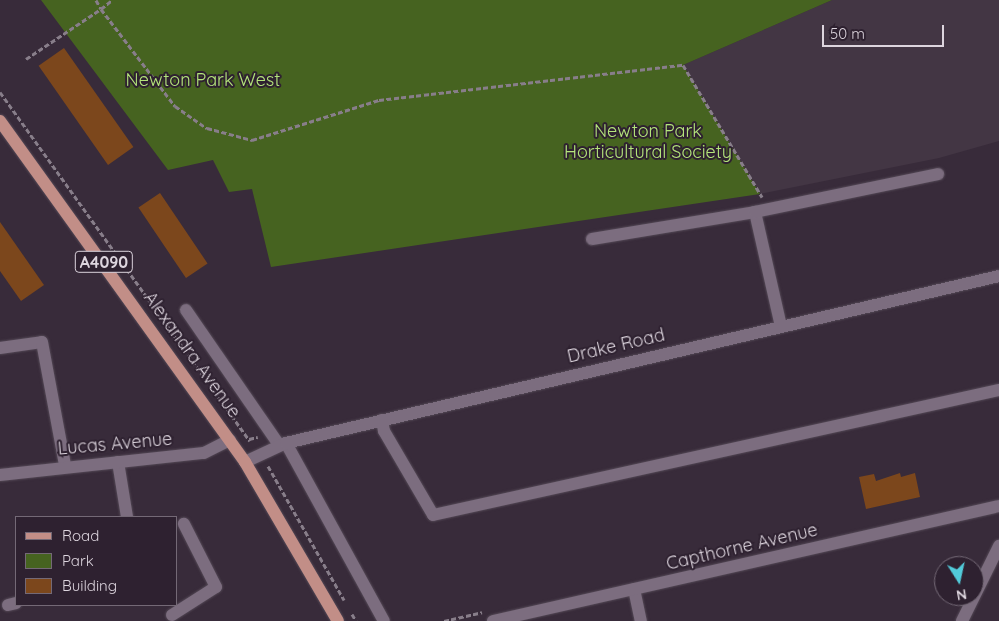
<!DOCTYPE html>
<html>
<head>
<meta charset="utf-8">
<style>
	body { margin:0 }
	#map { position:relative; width:999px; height:621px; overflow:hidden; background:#382b3a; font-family:Quicksand,sans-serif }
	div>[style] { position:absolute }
	.education>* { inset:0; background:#433644 }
	.green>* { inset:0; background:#466320 }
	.building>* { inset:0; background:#7c471c; transform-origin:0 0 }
	.path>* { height:3px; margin-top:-1.5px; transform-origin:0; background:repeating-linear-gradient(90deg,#887e8a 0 5px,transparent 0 7.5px) }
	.roads { filter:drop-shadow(0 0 1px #544956) drop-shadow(0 0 1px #544956) }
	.minor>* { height:12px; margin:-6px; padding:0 6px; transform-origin:6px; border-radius:6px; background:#7c6d7f }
	.major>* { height:12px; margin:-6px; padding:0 6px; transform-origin:6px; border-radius:6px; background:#c28e87 }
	span { translate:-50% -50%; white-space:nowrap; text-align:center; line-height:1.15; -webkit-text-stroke:4px #2e2130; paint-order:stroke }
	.shield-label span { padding:1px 4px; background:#2e2130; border:1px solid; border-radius:4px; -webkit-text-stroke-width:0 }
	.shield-label { font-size:16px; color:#ddd5de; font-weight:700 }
	.park-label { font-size:18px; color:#b4e57b }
	.street-label { font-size:18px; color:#ddd5de }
	.legend { position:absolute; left:15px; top:516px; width:162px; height:90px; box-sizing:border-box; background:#2e2130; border:1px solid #746976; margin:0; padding:6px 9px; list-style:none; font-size:15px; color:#ddd5de }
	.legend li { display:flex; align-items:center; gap:10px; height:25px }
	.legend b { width:25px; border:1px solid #746976 }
	.north { position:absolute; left:934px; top:556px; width:50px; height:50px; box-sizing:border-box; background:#2e2130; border:1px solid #746976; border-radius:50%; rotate:170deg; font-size:14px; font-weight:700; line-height:20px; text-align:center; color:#ddd5de }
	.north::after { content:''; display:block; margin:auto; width:18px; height:22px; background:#52cbda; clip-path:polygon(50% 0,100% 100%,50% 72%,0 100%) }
	.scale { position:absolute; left:822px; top:25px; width:122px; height:22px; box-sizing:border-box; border:2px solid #ddd5de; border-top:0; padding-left:6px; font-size:15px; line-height:18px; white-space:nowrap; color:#ddd5de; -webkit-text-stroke:4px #2e2130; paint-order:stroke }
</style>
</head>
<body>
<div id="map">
	<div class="education">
		<div style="clip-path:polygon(832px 0,999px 0,999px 141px,939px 158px,760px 194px,683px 65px)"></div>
	</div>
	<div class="green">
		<div style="clip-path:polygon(41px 0,832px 0,683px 65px,760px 194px,271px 267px,252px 189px,229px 192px,213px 160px,168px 170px)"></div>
	</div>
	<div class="building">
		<div style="left:64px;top:48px;width:121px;height:31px;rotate:55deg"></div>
		<div style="left:160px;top:193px;width:85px;height:26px;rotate:56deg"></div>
		<div style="clip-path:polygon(0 222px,44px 285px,21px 301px,0 271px)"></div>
		<div style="clip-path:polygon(900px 473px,901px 477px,915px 473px,920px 497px,866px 509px,859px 477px,874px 474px,876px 481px)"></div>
	</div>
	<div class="path">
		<div style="left:96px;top:0;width:10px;rotate:61deg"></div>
		<div style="left:101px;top:9px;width:14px;rotate:-39deg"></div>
		<div style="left:26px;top:59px;width:90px;rotate:-33.7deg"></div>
		<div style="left:101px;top:9px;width:122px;rotate:52.7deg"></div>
		<div style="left:175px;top:106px;width:39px;rotate:35deg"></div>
		<div style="left:207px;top:128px;width:47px;rotate:14.9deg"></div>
		<div style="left:252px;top:140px;width:133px;rotate:-17.5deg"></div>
		<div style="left:379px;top:100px;width:306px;rotate:-6.6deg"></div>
		<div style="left:683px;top:65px;width:154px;rotate:59.1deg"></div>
		<div style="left:0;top:92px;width:429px;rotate:54.4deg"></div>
		<div style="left:249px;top:439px;width:9px;rotate:-13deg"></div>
		<div style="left:268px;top:466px;width:154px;rotate:60.4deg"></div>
		<div style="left:352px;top:614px;width:8px;rotate:60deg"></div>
		<div style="left:444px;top:621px;width:39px;rotate:-13deg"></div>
	</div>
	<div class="roads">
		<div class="minor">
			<div style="left:755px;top:212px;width:117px;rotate:77.2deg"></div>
			<div style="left:592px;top:239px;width:165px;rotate:-9.4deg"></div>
			<div style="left:755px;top:212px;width:187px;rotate:-11.7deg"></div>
			<div style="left:186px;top:310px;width:164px;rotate:55.4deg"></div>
			<div style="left:0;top:348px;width:42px;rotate:-8.1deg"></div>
			<div style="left:42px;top:342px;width:125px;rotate:79.4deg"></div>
			<div style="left:382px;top:420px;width:11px;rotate:80deg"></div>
			<div style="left:384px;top:431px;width:97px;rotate:59.7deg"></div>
			<div style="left:433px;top:515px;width:580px;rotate:-12.45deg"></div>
			<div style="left:286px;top:443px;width:203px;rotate:61.2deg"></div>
			<div style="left:118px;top:462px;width:56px;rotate:80.7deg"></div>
			<div style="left:245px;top:462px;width:45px;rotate:-24.9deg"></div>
			<div style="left:286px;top:443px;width:732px;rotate:-13.18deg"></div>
			<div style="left:0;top:475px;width:205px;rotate:-6.2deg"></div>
			<div style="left:204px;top:453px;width:29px;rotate:-27deg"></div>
			<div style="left:634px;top:589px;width:33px;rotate:78deg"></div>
			<div style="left:8px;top:605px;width:8px;rotate:-14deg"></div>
			<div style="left:172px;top:615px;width:52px;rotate:-32.5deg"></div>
			<div style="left:216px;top:587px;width:71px;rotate:-116.9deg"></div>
			<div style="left:493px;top:621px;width:519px;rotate:-12.8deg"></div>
			<div style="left:962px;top:621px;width:84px;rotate:-63.7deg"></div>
		</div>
		<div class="major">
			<div style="left:0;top:121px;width:420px;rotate:54.3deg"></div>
			<div style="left:245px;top:462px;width:184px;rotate:59.7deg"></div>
		</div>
	</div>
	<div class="shield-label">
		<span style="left:104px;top:262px">A4090</span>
	</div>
	<div class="park-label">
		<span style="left:203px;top:80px">Newton Park West</span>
		<span style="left:648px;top:142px">Newton Park<br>Horticultural Society</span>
	</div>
	<div class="street-label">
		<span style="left:616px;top:346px;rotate:-13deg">Drake Road</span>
		<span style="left:192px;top:355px;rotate:54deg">Alexandra Avenue</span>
		<span style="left:115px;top:444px;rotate:-5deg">Lucas Avenue</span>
		<span style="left:742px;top:547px;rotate:-13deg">Capthorne Avenue</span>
	</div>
	<ul class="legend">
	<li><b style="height:6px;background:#c28e87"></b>Road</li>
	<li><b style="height:14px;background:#466320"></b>Park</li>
	<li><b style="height:14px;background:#7c471c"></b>Building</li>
	</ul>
	<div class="north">N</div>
	<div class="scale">50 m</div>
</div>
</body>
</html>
